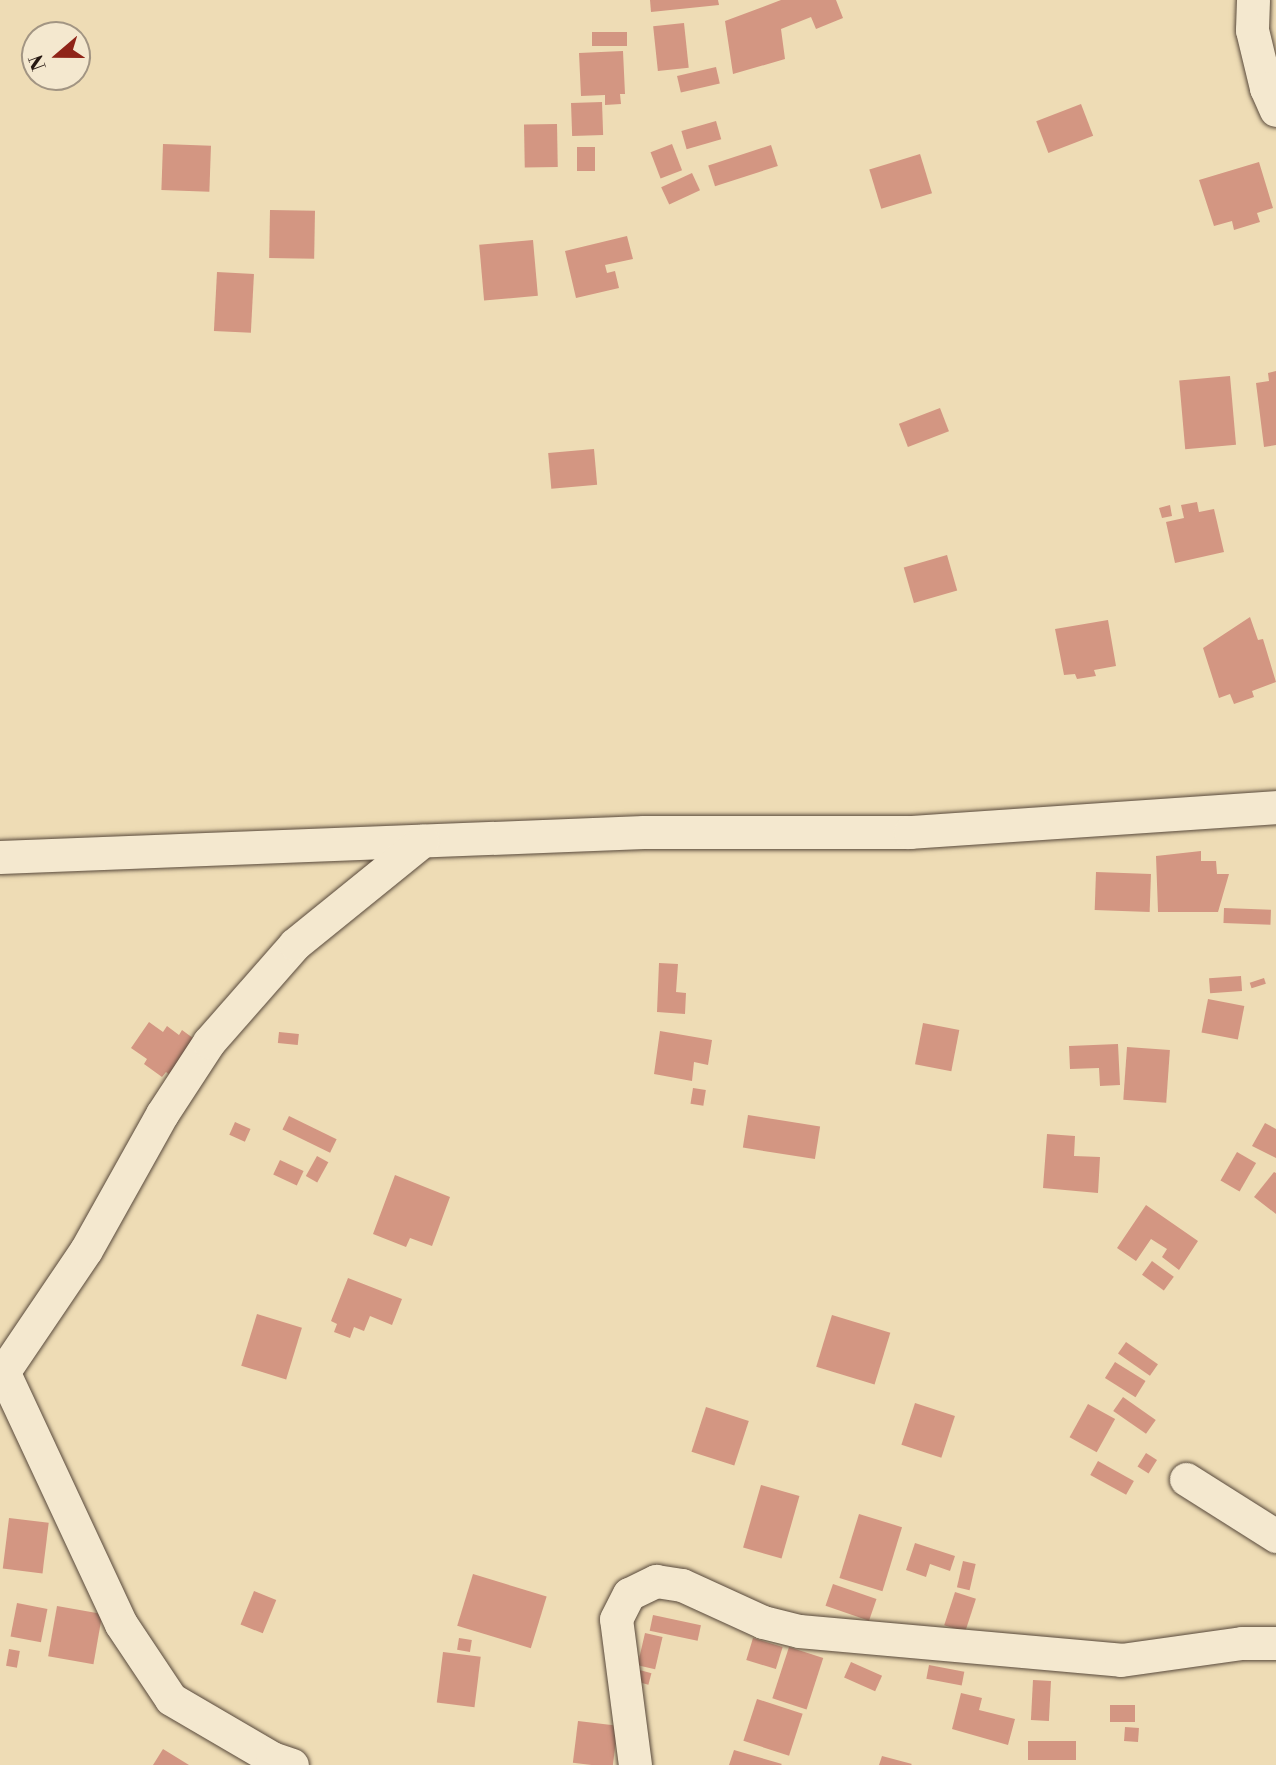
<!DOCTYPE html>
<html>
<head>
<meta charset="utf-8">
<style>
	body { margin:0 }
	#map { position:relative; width:1276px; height:1765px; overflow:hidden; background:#eedcb5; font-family:"Libre Bodoni",serif }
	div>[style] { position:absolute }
	.building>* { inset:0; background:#d39682; transform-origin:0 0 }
	.roads { filter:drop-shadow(0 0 2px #58493b) drop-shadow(0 0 2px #58493b) }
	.minor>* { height:33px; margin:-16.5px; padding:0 16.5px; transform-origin:16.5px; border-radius:16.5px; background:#f4e8cf }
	span { translate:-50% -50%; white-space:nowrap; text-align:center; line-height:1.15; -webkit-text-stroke:5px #f4e8cf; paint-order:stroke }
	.north { position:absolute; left:21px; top:21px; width:70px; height:70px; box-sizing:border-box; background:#f4e8cf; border:2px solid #a29583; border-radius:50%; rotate:250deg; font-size:19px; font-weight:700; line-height:28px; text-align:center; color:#261812 }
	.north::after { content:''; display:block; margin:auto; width:24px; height:32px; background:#8f2418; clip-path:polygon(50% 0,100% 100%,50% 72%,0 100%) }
</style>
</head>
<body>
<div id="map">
	<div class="building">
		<div style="clip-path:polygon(650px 0,718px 0,719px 5px,651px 12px)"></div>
		<div style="clip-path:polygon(781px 0,836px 0,843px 18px,816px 29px,811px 17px,781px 29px,785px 59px,733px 74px,725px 21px)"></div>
		<div style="left:684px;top:23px;width:45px;height:31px;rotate:84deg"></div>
		<div style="left:627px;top:32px;width:14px;height:35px;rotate:90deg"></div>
		<div style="clip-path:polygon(623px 51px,625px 94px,620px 94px,621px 104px,605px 105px,605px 95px,581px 96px,579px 53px)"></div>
		<div style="left:716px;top:67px;width:17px;height:40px;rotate:77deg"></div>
		<div style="left:602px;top:102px;width:33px;height:31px;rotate:88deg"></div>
		<div style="left:1081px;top:104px;width:34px;height:48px;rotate:69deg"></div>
		<div style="left:716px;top:121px;width:19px;height:36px;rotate:74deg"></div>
		<div style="left:557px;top:124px;width:43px;height:33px;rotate:89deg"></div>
		<div style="left:163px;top:144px;width:48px;height:46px;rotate:2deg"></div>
		<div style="left:672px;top:144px;width:28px;height:23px;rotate:69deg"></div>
		<div style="left:771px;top:145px;width:22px;height:66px;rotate:72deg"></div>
		<div style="left:577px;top:147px;width:18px;height:24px"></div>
		<div style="left:920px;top:154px;width:41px;height:53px;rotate:73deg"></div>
		<div style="clip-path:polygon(1259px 162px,1273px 208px,1257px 213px,1260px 222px,1234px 230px,1232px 221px,1214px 226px,1199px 180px)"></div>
		<div style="left:692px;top:173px;width:19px;height:34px;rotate:65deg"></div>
		<div style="left:270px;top:210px;width:45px;height:48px;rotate:1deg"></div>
		<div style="clip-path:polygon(627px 236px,633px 259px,605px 265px,607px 273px,615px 271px,619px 288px,576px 298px,565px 251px)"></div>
		<div style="left:533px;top:240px;width:56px;height:54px;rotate:85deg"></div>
		<div style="left:217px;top:272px;width:37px;height:59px;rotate:3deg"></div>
		<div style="clip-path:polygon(1276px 371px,1276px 445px,1264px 447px,1256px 383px,1269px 381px,1268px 373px)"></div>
		<div style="left:1230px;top:376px;width:69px;height:51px;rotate:85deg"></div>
		<div style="left:940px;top:408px;width:25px;height:44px;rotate:69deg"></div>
		<div style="left:594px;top:449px;width:36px;height:46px;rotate:85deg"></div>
		<div style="clip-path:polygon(1197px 502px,1199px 512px,1214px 509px,1224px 552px,1175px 563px,1166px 522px,1184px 518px,1181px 505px)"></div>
		<div style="clip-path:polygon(1170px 505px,1172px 516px,1162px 518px,1159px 508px)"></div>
		<div style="left:947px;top:555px;width:37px;height:45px;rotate:74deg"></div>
		<div style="clip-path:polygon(1250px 617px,1258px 640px,1263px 639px,1276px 682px,1252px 691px,1254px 697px,1234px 704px,1230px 694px,1219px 698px,1203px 648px)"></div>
		<div style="clip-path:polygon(1108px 620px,1116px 666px,1094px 670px,1096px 676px,1077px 679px,1075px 674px,1064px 675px,1055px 629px)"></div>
		<div style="clip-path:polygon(1201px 851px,1201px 861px,1216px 861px,1217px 874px,1229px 874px,1218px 912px,1158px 912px,1156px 856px)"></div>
		<div style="left:1096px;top:872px;width:55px;height:38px;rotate:2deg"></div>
		<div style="left:1224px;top:908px;width:47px;height:15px;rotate:2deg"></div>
		<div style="clip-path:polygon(659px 963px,678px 964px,676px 992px,686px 993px,685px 1014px,657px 1012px)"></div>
		<div style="left:1241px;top:976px;width:15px;height:32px;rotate:86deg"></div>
		<div style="left:1264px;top:978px;width:6px;height:15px;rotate:72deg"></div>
		<div style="left:1208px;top:999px;width:37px;height:34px;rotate:11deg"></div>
		<div style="clip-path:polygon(149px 1022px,163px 1032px,167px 1026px,179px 1035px,182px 1030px,201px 1044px,176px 1080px,166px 1072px,162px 1077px,144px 1064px,147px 1059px,131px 1048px)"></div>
		<div style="left:923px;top:1023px;width:37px;height:42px;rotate:11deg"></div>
		<div style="clip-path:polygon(660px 1031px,712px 1040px,708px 1065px,694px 1062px,692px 1081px,654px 1074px)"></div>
		<div style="left:279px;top:1032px;width:20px;height:11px;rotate:6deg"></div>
		<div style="clip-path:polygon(1118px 1044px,1120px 1085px,1100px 1086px,1099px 1068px,1070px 1069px,1069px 1046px)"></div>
		<div style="left:1127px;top:1047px;width:43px;height:53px;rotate:4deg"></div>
		<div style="left:693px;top:1088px;width:13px;height:16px;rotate:9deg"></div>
		<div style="left:748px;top:1115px;width:73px;height:33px;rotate:9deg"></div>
		<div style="left:289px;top:1116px;width:53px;height:15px;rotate:26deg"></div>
		<div style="left:235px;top:1122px;width:17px;height:14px;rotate:24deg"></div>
		<div style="clip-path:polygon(1265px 1123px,1276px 1129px,1276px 1158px,1252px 1146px)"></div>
		<div style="clip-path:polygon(1047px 1134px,1075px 1136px,1074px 1156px,1100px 1157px,1098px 1193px,1043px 1188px)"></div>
		<div style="left:1237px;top:1152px;width:22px;height:33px;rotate:30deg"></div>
		<div style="left:317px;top:1156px;width:13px;height:23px;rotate:29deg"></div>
		<div style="left:280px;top:1160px;width:26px;height:16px;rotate:25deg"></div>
		<div style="clip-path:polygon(1274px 1172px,1276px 1173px,1276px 1214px,1254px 1197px)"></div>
		<div style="clip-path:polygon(395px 1175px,450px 1197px,432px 1246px,410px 1238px,406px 1247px,373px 1234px)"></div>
		<div style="clip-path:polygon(1146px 1205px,1198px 1241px,1179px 1270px,1162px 1257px,1167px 1249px,1151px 1239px,1136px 1261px,1117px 1248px)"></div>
		<div style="left:1152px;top:1261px;width:27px;height:17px;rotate:36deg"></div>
		<div style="clip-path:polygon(348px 1278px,402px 1299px,392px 1325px,370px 1316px,364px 1331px,354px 1327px,350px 1338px,334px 1332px,337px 1324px,331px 1321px)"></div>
		<div style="left:257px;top:1314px;width:47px;height:54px;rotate:17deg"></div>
		<div style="left:832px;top:1315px;width:61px;height:54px;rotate:17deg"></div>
		<div style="left:1126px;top:1342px;width:39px;height:14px;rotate:35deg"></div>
		<div style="left:1115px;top:1362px;width:36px;height:19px;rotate:32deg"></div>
		<div style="left:1123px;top:1397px;width:40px;height:17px;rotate:35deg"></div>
		<div style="left:915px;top:1403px;width:42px;height:44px;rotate:18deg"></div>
		<div style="left:1088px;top:1404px;width:31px;height:38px;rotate:29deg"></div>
		<div style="left:706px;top:1407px;width:45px;height:47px;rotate:18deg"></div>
		<div style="left:1146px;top:1453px;width:13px;height:16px;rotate:32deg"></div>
		<div style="left:1098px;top:1461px;width:41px;height:16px;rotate:29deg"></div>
		<div style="left:761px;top:1485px;width:40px;height:65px;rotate:16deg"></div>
		<div style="left:859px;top:1514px;width:45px;height:67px;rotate:17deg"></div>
		<div style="left:9px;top:1518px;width:40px;height:51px;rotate:7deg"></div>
		<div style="clip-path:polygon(915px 1543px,955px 1556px,950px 1571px,930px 1564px,926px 1577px,906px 1570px)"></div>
		<div style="left:963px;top:1561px;width:13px;height:27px;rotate:13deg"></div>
		<div style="left:473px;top:1574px;width:77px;height:54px;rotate:17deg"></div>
		<div style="left:833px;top:1584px;width:46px;height:23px;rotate:19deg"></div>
		<div style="left:254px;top:1591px;width:24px;height:36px;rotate:22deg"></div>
		<div style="left:955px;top:1592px;width:22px;height:35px;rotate:18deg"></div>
		<div style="left:17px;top:1603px;width:31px;height:34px;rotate:11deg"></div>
		<div style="left:57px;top:1606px;width:46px;height:51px;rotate:10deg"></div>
		<div style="left:653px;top:1615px;width:49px;height:16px;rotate:12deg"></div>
		<div style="left:645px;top:1633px;width:18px;height:33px;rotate:13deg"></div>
		<div style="left:459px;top:1638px;width:13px;height:12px;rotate:9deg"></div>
		<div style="left:753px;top:1638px;width:31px;height:23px;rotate:17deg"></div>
		<div style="left:789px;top:1647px;width:36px;height:54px;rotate:18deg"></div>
		<div style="left:9px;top:1649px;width:11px;height:17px;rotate:10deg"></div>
		<div style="left:443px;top:1652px;width:38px;height:51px;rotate:7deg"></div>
		<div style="left:851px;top:1662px;width:34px;height:17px;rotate:24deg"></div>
		<div style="left:929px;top:1665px;width:36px;height:14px;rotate:11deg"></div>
		<div style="left:636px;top:1669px;width:16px;height:12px;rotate:15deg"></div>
		<div style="left:1033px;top:1680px;width:18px;height:40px;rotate:3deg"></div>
		<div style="clip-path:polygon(961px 1693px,982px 1698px,979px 1710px,1015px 1719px,1008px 1745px,952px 1729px)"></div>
		<div style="left:757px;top:1699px;width:48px;height:44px;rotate:18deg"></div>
		<div style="left:1110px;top:1705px;width:25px;height:17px"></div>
		<div style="left:578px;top:1721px;width:40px;height:42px;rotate:7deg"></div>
		<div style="left:1125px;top:1727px;width:14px;height:14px;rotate:4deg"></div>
		<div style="left:1028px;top:1741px;width:48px;height:19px"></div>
		<div style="clip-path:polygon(163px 1749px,189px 1765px,153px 1765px)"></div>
		<div style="clip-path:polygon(734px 1750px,782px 1764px,781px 1765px,729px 1765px)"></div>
		<div style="clip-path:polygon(882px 1756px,912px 1764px,911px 1765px,879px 1765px)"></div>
	</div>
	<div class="roads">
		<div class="minor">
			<div style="left:1253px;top:0;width:30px;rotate:92deg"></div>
			<div style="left:1252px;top:30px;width:60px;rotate:76.4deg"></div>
			<div style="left:1266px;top:88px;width:24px;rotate:66deg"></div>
			<div style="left:0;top:857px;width:644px;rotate:-2.22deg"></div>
			<div style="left:644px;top:832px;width:266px"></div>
			<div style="left:910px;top:832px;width:367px;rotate:-3.9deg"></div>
			<div style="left:3px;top:1371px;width:279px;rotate:65deg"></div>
			<div style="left:121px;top:1624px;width:90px;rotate:56.3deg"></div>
			<div style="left:171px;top:1699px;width:117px;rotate:30.3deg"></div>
			<div style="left:272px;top:1758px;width:21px;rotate:19deg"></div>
			<div style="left:0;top:1377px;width:153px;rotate:-55.9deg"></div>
			<div style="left:86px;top:1250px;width:156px;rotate:-60.8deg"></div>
			<div style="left:162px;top:1114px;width:86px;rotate:-56.9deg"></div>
			<div style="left:209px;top:1042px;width:130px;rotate:-48.7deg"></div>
			<div style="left:295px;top:944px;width:164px;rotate:-39deg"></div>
			<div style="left:1186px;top:1479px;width:107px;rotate:32.3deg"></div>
			<div style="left:635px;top:1765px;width:147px;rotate:-97.4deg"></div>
			<div style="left:616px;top:1619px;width:28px;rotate:-63deg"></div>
			<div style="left:629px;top:1594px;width:30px;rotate:-26deg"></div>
			<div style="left:656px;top:1581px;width:26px;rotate:9deg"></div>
			<div style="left:682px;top:1585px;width:89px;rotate:24.6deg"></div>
			<div style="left:763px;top:1622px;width:37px;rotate:14deg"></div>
			<div style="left:799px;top:1631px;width:323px;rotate:5.1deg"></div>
			<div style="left:1121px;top:1660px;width:122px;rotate:-8deg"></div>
			<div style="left:1242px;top:1643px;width:34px"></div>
		</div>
	</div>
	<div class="north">N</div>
</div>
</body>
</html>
